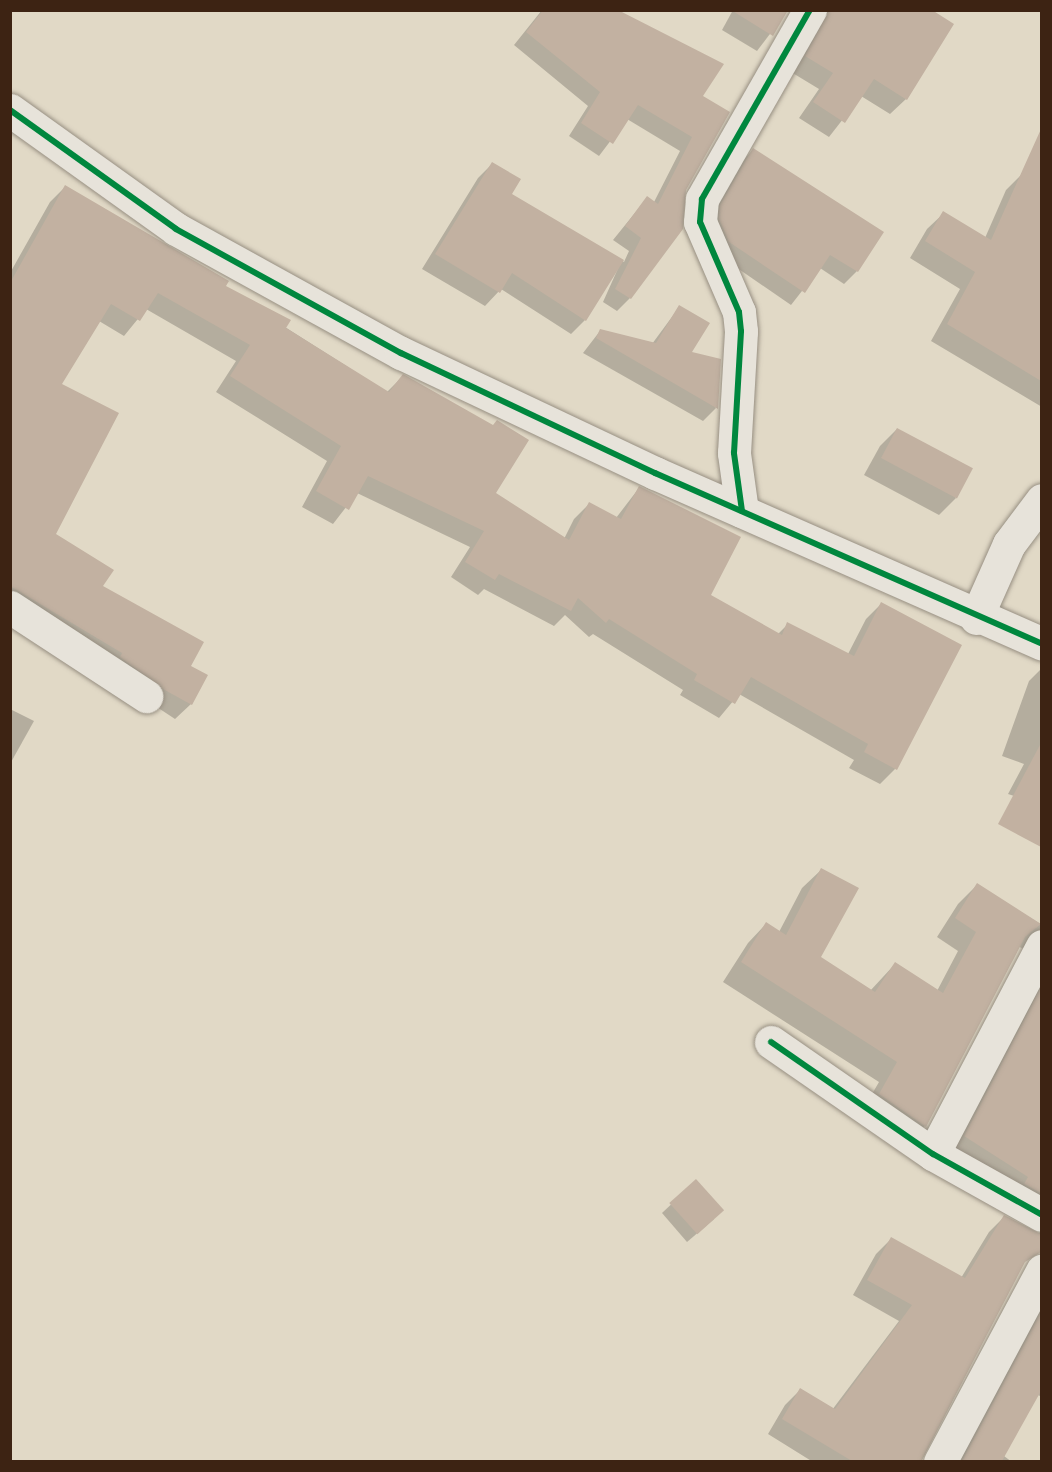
<!DOCTYPE html>
<html>
<head>
<meta charset="utf-8">
<style>
	body { margin:0 }
	#map { position:relative; width:1052px; height:1472px; overflow:hidden; background:#e1d9c6; font-family:"Gentium Book Plus",serif }
	div>[style] { position:absolute }
	.shadow>* { inset:0; background:#0003 }
	.building>* { inset:0; background:#c2b1a1; transform-origin:0 0 }
	.roads { filter:drop-shadow(0 0 2px #978f82) drop-shadow(0 0 2px #978f82) }
	.minor>* { height:33px; margin:-16.5px; padding:0 16.5px; transform-origin:16.5px; border-radius:16.5px; background:#e7e3da }
	.cycleway>* { height:6px; margin:-3px; padding:0 3px; transform-origin:3px; border-radius:3px; background:#00873e }
	span { translate:-50% -50%; white-space:nowrap; text-align:center; line-height:1.15; -webkit-text-stroke:5px #f3ead2; paint-order:stroke }
	.frame { position:absolute; inset:0; border:12px solid #3d2313; pointer-events:none }
</style>
</head>
<body>
<div id="map">
	<div class="shadow">
		<div style="clip-path:polygon(542px 10px,615px 10px,701px 97px,684px 190px,630px 298px,617px 311px,603px 302px,620px 264px,585px 320px,571px 334px,501px 289px,485px 306px,422px 269px,478px 178px,492px 164px,510px 194px,624px 262px,629px 251px,613px 240px,647px 198px,654px 202px,680px 151px,627px 119px,599px 156px,569px 136px,588px 106px,514px 45px)"></div>
		<div style="clip-path:polygon(733px 10px,788px 10px,757px 51px,722px 30px)"></div>
		<div style="clip-path:polygon(802px 10px,929px 10px,906px 99px,890px 114px,861px 96px,829px 137px,799px 118px,819px 89px,791px 72px)"></div>
		<div style="clip-path:polygon(753px 150px,857px 271px,844px 284px,820px 268px,791px 305px,717px 254px,708px 219px,740px 163px)"></div>
		<div style="clip-path:polygon(1042px 170px,1042px 407px,931px 341px,960px 289px,910px 258px,927px 229px,944px 213px,985px 238px,1006px 190px,1022px 174px,1036px 180px)"></div>
		<div style="clip-path:polygon(65px 187px,387px 392px,403px 376px,494px 494px,564px 539px,574px 519px,589px 504px,616px 518px,639px 488px,709px 595px,778px 634px,788px 624px,848px 654px,866px 619px,881px 604px,960px 646px,895px 769px,880px 784px,849px 768px,854px 760px,739px 694px,719px 718px,680px 695px,683px 690px,593px 634px,589px 637px,565px 615px,554px 626px,484px 589px,478px 595px,451px 577px,470px 547px,357px 493px,333px 524px,302px 507px,327px 461px,216px 392px,236px 361px,146px 309px,124px 336px,99px 321px,60px 385px,54px 535px,101px 587px,189px 666px,191px 704px,175px 719px,10px 610px,10px 273px,50px 202px)"></div>
		<div style="clip-path:polygon(680px 306px,690px 353px,716px 408px,703px 421px,583px 353px,600px 331px,652px 344px)"></div>
		<div style="clip-path:polygon(897px 429px,956px 498px,939px 515px,864px 475px,880px 446px)"></div>
		<div style="clip-path:polygon(1042px 668px,1042px 805px,1008px 794px,1024px 764px,1002px 756px,1029px 681px)"></div>
		<div style="clip-path:polygon(10px 709px,34px 721px,10px 764px)"></div>
		<div style="clip-path:polygon(821px 870px,819px 958px,870px 991px,895px 964px,937px 991px,958px 951px,937px 937px,958px 904px,977px 885px,1042px 925px,1042px 1230px,946px 1155px,1039px 954px,1019px 947px,925px 1126px,906px 1144px,861px 1113px,879px 1082px,723px 982px,748px 943px,766px 924px,779px 932px,802px 888px)"></div>
		<div style="clip-path:polygon(696px 1181px,714px 1219px,687px 1242px,662px 1213px)"></div>
		<div style="clip-path:polygon(1004px 1217px,1033px 1233px,1042px 1233px,1042px 1239px,1024px 1261px,921px 1462px,813px 1462px,768px 1434px,785px 1405px,800px 1390px,832px 1410px,899px 1321px,853px 1295px,876px 1254px,891px 1239px,961px 1278px,989px 1232px)"></div>
		<div style="clip-path:polygon(1042px 1302px,1042px 1397px,1038px 1395px,1004px 1456px,1012px 1462px,955px 1462px)"></div>
	</div>
	<div class="building">
		<div style="clip-path:polygon(543px 10px,618px 10px,724px 64px,703px 96px,730px 112px,686px 190px,683px 229px,631px 299px,615px 289px,641px 238px,625px 226px,647px 196px,658px 204px,692px 137px,638px 105px,613px 144px,581px 123px,600px 92px,526px 32px)"></div>
		<div style="clip-path:polygon(731px 10px,788px 10px,773px 36px)"></div>
		<div style="clip-path:polygon(829px 10px,932px 10px,954px 24px,907px 100px,874px 79px,845px 123px,813px 102px,833px 73px,805px 56px)"></div>
		<div style="clip-path:polygon(1041px 129px,1041px 381px,947px 324px,975px 272px,925px 241px,943px 211px,991px 240px)"></div>
		<div style="clip-path:polygon(753px 148px,884px 232px,858px 272px,830px 255px,805px 293px,729px 242px,719px 219px,720px 205px)"></div>
		<div style="clip-path:polygon(492px 162px,521px 179px,512px 194px,624px 260px,586px 321px,512px 273px,500px 293px,435px 254px)"></div>
		<div style="clip-path:polygon(65px 185px,229px 281px,226px 286px,291px 320px,286px 328px,389px 392px,403px 374px,493px 425px,497px 420px,529px 440px,496px 493px,569px 540px,589px 502px,621px 519px,639px 486px,741px 537px,711px 595px,782px 635px,787px 622px,854px 656px,881px 602px,962px 645px,897px 770px,864px 752px,868px 744px,751px 677px,735px 704px,694px 680px,697px 674px,609px 619px,606px 623px,578px 598px,571px 611px,499px 574px,495px 580px,465px 562px,484px 531px,368px 476px,349px 510px,316px 491px,341px 446px,230px 376px,250px 345px,158px 293px,140px 321px,111px 304px,62px 384px,119px 413px,56px 534px,114px 570px,103px 586px,204px 642px,191px 666px,208px 675px,192px 705px,163px 689px,120px 657px,122px 653px,10px 586px,10px 283px)"></div>
		<div style="clip-path:polygon(679px 305px,710px 323px,692px 352px,721px 359px,718px 409px,596px 338px,600px 329px,656px 343px)"></div>
		<div style="left:897px;top:428px;width:86px;height:34px;rotate:28deg"></div>
		<div style="clip-path:polygon(1041px 743px,1041px 847px,998px 824px)"></div>
		<div style="clip-path:polygon(821px 868px,859px 888px,821px 957px,875px 992px,895px 962px,943px 993px,976px 932px,955px 918px,977px 883px,1041px 924px,1025px 937px,926px 1127px,879px 1094px,897px 1062px,741px 962px,766px 922px,786px 935px)"></div>
		<div style="clip-path:polygon(1041px 987px,1041px 1193px,1024px 1184px,1028px 1177px,964px 1136px)"></div>
		<div style="left:696px;top:1179px;width:42px;height:36px;rotate:48deg"></div>
		<div style="clip-path:polygon(1004px 1215px,1041px 1234px,1041px 1252px,1025px 1262px,921px 1461px,852px 1461px,782px 1419px,800px 1388px,835px 1409px,912px 1305px,867px 1280px,891px 1237px,965px 1278px)"></div>
		<div style="clip-path:polygon(1041px 1312px,1041px 1391px,1002px 1461px,962px 1461px)"></div>
	</div>
	<div class="roads">
		<div class="minor">
			<div style="left:10px;top:110px;width:204px;rotate:35.6deg"></div>
			<div style="left:176px;top:229px;width:257px;rotate:28.9deg"></div>
			<div style="left:401px;top:353px;width:281px;rotate:25.3deg"></div>
			<div style="left:655px;top:473px;width:423px;rotate:23.8deg"></div>
			<div style="left:742px;top:511px;width:59px;rotate:-97.9deg"></div>
			<div style="left:734px;top:453px;width:122px;rotate:-86.7deg"></div>
			<div style="left:741px;top:331px;width:19px;rotate:-96deg"></div>
			<div style="left:739px;top:312px;width:98px;rotate:-113.4deg"></div>
			<div style="left:700px;top:222px;width:23px;rotate:-85deg"></div>
			<div style="left:702px;top:199px;width:218px;rotate:-60.3deg"></div>
			<div style="left:10px;top:607px;width:163px;rotate:33.2deg"></div>
			<div style="left:976px;top:618px;width:81px;rotate:-66deg"></div>
			<div style="left:1009px;top:544px;width:55px;rotate:-53.1deg"></div>
			<div style="left:771px;top:1042px;width:197px;rotate:34.7deg"></div>
			<div style="left:933px;top:1154px;width:125px;rotate:29.2deg"></div>
			<div style="left:933px;top:1154px;width:235px;rotate:-62.3deg"></div>
			<div style="left:940px;top:1462px;width:217px;rotate:-61.9deg"></div>
		</div>
	</div>
	<div class="cycleway">
		<div style="left:10px;top:110px;width:204px;rotate:35.6deg"></div>
		<div style="left:176px;top:229px;width:257px;rotate:28.9deg"></div>
		<div style="left:401px;top:353px;width:281px;rotate:25.3deg"></div>
		<div style="left:655px;top:473px;width:423px;rotate:23.8deg"></div>
		<div style="left:742px;top:511px;width:59px;rotate:-97.9deg"></div>
		<div style="left:734px;top:453px;width:122px;rotate:-86.7deg"></div>
		<div style="left:741px;top:331px;width:19px;rotate:-96deg"></div>
		<div style="left:739px;top:312px;width:98px;rotate:-113.4deg"></div>
		<div style="left:700px;top:222px;width:23px;rotate:-85deg"></div>
		<div style="left:702px;top:199px;width:218px;rotate:-60.3deg"></div>
		<div style="left:771px;top:1042px;width:197px;rotate:34.7deg"></div>
		<div style="left:933px;top:1154px;width:125px;rotate:29.2deg"></div>
	</div>
	<div class="frame"></div>
</div>
</body>
</html>
